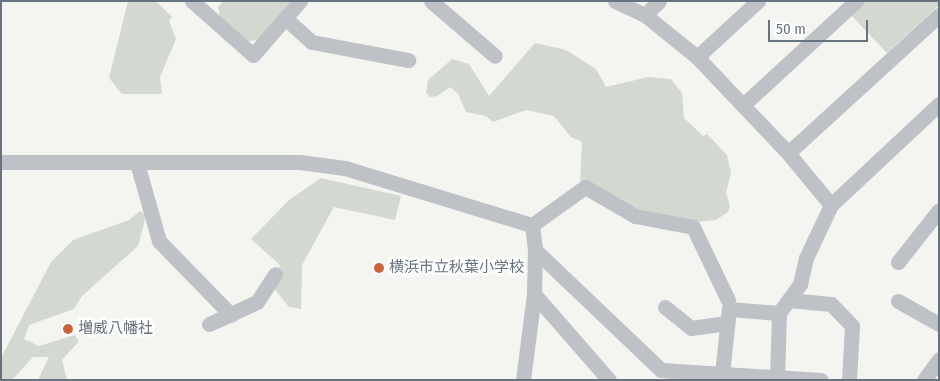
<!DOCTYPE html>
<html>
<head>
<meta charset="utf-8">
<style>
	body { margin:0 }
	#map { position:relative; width:940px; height:381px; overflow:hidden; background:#f4f4f1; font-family:"Fira Sans Condensed","Noto Sans JP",sans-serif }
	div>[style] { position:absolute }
	.green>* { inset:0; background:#d3d9d1 }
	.minor>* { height:15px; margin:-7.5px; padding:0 7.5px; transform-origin:7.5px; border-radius:7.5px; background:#bec1c5 }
	.dots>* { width:14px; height:14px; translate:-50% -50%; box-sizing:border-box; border:2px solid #fff; border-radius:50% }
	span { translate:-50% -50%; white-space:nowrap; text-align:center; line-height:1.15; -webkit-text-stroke:5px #fff; paint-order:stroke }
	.poi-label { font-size:15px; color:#67737f }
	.left { translate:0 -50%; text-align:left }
	.frame { position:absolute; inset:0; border:2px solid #67737f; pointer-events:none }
	.scale { position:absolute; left:768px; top:20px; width:100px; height:22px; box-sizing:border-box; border:2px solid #67737f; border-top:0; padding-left:6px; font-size:15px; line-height:18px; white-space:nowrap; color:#67737f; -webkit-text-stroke:4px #fff; paint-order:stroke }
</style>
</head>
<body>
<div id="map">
	<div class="green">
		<div style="clip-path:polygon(128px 1px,156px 1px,172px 17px,169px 21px,176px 39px,160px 77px,162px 94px,122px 94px,109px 78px)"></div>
		<div style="clip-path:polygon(223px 1px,291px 1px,258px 40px,248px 41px,220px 17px,218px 7px)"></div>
		<div style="clip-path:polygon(865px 1px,939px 1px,939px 5px,887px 53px,850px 14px)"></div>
		<div style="clip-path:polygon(535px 43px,566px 50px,596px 69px,606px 87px,648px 77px,671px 79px,682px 93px,684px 118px,703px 136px,707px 134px,727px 155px,731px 173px,726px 193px,730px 206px,728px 212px,716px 220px,685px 223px,636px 214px,580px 186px,582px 142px,571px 137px,554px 116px,526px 110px,493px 122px,486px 116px,466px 112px,458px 94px,450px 87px,437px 96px,430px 97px,426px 93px,428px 80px,452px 59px,469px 64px,489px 96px)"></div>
		<div style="clip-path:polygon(321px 178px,401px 196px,395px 220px,334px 207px,302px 265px,301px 309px,289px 307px,272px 286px,280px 265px,251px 239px,289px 200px)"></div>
		<div style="clip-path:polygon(140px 211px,146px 216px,138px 246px,82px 296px,74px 309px,29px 325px,24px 339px,39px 346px,75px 335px,79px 341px,62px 360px,67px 380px,38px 380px,49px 357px,33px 357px,13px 379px,1px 380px,1px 358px,51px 262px,73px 240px,129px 220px)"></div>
	</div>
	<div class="minor">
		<div style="left:192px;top:1px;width:81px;rotate:41.5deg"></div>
		<div style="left:253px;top:55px;width:72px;rotate:-49deg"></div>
		<div style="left:431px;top:1px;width:84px;rotate:40.7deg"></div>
		<div style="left:615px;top:1px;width:33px;rotate:25deg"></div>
		<div style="left:645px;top:15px;width:67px;rotate:38.9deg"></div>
		<div style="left:697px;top:57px;width:132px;rotate:46.5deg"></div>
		<div style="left:788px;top:153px;width:67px;rotate:50.4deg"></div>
		<div style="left:645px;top:15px;width:20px;rotate:-45deg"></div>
		<div style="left:285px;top:18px;width:36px;rotate:42deg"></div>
		<div style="left:312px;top:42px;width:98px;rotate:10.6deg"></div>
		<div style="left:697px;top:57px;width:83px;rotate:-42.6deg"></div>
		<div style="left:743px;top:105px;width:154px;rotate:-42.6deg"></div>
		<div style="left:788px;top:153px;width:205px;rotate:-42.4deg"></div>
		<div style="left:1px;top:162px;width:299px"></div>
		<div style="left:300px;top:162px;width:45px;rotate:7.6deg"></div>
		<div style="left:345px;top:168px;width:195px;rotate:17deg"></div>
		<div style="left:532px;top:225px;width:25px;rotate:83deg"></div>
		<div style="left:535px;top:250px;width:174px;rotate:43.6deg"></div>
		<div style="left:661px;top:370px;width:160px;rotate:3.6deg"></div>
		<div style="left:137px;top:163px;width:81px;rotate:74.2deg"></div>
		<div style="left:159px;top:241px;width:103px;rotate:45.8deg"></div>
		<div style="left:532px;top:225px;width:65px;rotate:-35.6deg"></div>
		<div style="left:585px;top:187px;width:58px;rotate:30.1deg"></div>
		<div style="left:635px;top:216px;width:59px;rotate:10.7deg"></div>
		<div style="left:693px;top:227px;width:81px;rotate:64.4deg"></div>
		<div style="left:898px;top:262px;width:66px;rotate:-51.7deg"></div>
		<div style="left:534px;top:294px;width:114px;rotate:48.9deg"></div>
		<div style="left:789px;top:300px;width:42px;rotate:5.4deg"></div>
		<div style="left:831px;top:304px;width:30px;rotate:46deg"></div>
		<div style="left:852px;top:326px;width:54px;rotate:93.2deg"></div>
		<div style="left:898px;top:301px;width:47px;rotate:29.3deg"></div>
		<div style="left:665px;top:307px;width:33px;rotate:39deg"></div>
		<div style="left:691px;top:328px;width:34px;rotate:-8deg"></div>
		<div style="left:209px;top:324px;width:53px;rotate:-24.6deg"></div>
		<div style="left:257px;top:302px;width:33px;rotate:-57deg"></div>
		<div style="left:722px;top:374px;width:65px;rotate:-83.9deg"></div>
		<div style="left:729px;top:309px;width:50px;rotate:4.6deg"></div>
		<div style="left:523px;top:380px;width:87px;rotate:-82.7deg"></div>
		<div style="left:534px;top:294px;width:44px;rotate:-88.7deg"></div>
		<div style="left:777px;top:380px;width:67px;rotate:-88.3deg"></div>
		<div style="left:779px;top:313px;width:36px;rotate:-54deg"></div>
		<div style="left:800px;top:284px;width:27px;rotate:-77deg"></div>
		<div style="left:806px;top:258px;width:59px;rotate:-64.7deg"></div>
		<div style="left:831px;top:205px;width:148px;rotate:-43.1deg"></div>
		<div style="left:924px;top:380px;width:26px;rotate:-54deg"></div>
	</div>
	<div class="dots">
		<div style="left:379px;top:268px;background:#cd6438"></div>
		<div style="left:68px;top:329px;background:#cd6438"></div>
	</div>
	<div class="poi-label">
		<span class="left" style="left:389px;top:268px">横浜市立秋葉小学校</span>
		<span class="left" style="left:78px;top:329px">増威八幡社</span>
	</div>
	<div class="frame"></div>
	<div class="scale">50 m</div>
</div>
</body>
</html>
